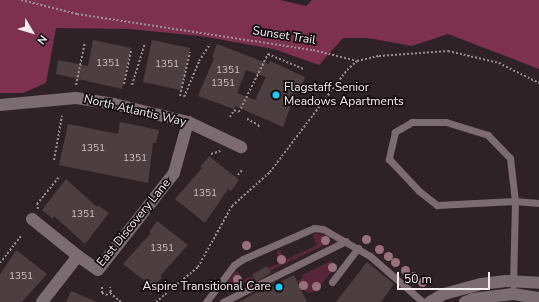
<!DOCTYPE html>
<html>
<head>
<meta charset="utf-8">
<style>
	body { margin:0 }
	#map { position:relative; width:539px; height:302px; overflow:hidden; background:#2f2226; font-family:"Nunito Sans",sans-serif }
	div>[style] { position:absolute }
	.green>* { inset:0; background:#592639 }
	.forest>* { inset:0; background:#7d314e }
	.building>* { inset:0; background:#4d3e42; transform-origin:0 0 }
	.path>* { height:2px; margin-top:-1px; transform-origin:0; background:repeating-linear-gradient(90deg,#998f92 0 2px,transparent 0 4px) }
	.lane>* { height:7px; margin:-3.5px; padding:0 3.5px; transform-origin:3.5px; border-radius:3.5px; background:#7c6c71 }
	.street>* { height:12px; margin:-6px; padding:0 6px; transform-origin:6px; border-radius:6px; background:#7c6c71 }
	.secondary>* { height:12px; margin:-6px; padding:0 6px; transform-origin:6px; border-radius:6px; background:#7c6c71 }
	.trees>* { width:9px; height:9px; margin:-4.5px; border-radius:50%; background:#9b707d }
	.dots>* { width:11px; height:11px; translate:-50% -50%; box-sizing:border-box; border:2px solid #130d0f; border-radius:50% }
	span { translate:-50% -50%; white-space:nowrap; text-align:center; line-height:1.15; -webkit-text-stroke:3.5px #130d0f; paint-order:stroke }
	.number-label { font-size:10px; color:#ccc1c4 }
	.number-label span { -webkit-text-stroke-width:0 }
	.street-label { font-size:12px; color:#f6edef }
	.poi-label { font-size:12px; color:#f6edef }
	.left { translate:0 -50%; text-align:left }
	.right { translate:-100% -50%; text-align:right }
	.north { position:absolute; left:12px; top:12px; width:40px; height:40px; -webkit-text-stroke:3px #130d0f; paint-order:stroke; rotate:128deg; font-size:11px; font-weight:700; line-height:16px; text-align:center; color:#f6edef }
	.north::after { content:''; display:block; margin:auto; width:14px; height:18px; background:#f6edef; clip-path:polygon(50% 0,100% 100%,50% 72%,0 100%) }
	.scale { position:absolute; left:397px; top:272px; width:93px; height:18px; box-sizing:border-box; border:2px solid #f6edef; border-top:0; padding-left:5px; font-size:12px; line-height:14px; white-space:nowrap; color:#f6edef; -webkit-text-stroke:3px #130d0f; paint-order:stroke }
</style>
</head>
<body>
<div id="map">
	<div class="green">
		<div style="clip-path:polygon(315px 233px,326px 236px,329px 239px,329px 243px,270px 271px,268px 268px,279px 263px,277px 251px,280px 250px,285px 260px,317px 245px,313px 236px)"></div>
		<div style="clip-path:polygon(331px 261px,336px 266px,316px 291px,309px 293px,302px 289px,298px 281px,303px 277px,302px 275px)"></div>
		<div style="clip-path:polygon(237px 271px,243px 280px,252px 276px,254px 279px,231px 288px,227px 282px)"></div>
	</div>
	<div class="forest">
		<div style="clip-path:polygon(0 0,280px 0,306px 6px,312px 0,539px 0,539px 69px,448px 34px,412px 46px,368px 38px,343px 38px,319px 65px,274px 49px,200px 36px,130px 29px,56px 28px,46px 83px,23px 93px,0 93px)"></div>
	</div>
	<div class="building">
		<div style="clip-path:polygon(93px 40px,131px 48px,122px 89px,56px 74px,58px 60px,88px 66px)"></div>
		<div style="left:152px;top:40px;width:39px;height:43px;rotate:12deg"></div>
		<div style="clip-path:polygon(evenodd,217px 44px,269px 64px,270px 61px,305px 77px,300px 90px,297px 89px,283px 127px,235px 106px,234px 109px,198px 96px,214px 58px,212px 57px,217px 44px,246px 70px,266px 77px,255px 100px,237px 93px,246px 70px)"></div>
		<div style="clip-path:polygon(120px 122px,159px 130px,156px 143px,153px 143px,148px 183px,59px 165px,68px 124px,118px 134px)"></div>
		<div style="clip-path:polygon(209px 156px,239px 180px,231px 191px,228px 189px,205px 223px,175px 199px,202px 168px,200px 167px)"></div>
		<div style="clip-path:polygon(66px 179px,97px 207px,98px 205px,109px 213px,85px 244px,54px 216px,53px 219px,42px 210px)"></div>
		<div style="clip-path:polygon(157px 221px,188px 245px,160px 276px,162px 277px,154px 288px,123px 264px,151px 233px,149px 232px)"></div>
		<div style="clip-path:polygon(16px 250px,47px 274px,22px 302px,0 302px,0 275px)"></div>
		<div style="clip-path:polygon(367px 262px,394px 284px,381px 302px,336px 302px)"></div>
		<div style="left:267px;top:266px;width:8px;height:17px;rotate:60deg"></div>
		<div style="clip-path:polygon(294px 275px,307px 302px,239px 302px,275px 282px,276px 284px)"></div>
		<div style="clip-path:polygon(71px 291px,97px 302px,66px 302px)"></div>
	</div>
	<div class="path">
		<div style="left:21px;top:0;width:58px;rotate:14deg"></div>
		<div style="left:77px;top:14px;width:239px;rotate:8.7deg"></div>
		<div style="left:313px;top:50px;width:45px;rotate:14deg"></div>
		<div style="left:357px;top:61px;width:23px;rotate:-13deg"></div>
		<div style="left:379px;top:56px;width:69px;rotate:-4.1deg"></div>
		<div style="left:448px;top:51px;width:52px;rotate:13.2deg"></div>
		<div style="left:499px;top:63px;width:45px;rotate:26.6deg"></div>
		<div style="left:124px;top:84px;width:34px;rotate:-78deg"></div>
		<div style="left:76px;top:85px;width:44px;rotate:-78.2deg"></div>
		<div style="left:132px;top:85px;width:44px;rotate:-72.8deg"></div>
		<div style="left:180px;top:96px;width:45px;rotate:-77.2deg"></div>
		<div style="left:184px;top:97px;width:39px;rotate:-67deg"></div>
		<div style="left:199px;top:61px;width:20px;rotate:-57deg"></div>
		<div style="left:230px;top:117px;width:8px;rotate:-60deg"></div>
		<div style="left:234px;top:110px;width:5px;rotate:22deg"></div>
		<div style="left:239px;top:112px;width:65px;rotate:-63.4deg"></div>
		<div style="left:268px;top:54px;width:38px;rotate:23deg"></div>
		<div style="left:247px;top:119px;width:13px;rotate:27deg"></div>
		<div style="left:259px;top:125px;width:4px;rotate:117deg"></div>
		<div style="left:211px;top:154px;width:10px;rotate:-17deg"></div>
		<div style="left:54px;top:160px;width:45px;rotate:-79.7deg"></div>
		<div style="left:238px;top:175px;width:6px;rotate:-51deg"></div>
		<div style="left:38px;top:209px;width:5px;rotate:-101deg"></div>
		<div style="left:37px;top:204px;width:36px;rotate:-51deg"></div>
		<div style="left:0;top:263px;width:34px;rotate:-52deg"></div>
		<div style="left:102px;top:287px;width:6px;rotate:90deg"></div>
		<div style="left:102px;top:293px;width:4px;rotate:27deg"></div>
		<div style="left:106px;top:295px;width:6px;rotate:-31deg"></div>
		<div style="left:111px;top:292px;width:5px;rotate:-101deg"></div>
		<div style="left:110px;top:293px;width:14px;rotate:39deg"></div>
		<div style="left:156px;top:302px;width:55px;rotate:-39.8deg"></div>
		<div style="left:198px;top:267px;width:70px;rotate:-60.9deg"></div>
		<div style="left:232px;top:206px;width:51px;rotate:-41.8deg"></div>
		<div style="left:270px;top:172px;width:128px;rotate:-53deg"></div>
		<div style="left:347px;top:70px;width:13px;rotate:-42deg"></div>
	</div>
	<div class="lane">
		<div style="left:332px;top:282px;width:43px;rotate:-52.6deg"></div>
		<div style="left:513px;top:285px;width:84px;rotate:-88.6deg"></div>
		<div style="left:515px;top:201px;width:43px;rotate:-96.6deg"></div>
		<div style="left:510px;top:158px;width:32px;rotate:-134deg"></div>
		<div style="left:488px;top:135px;width:44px;rotate:-162.8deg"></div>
		<div style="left:446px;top:122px;width:34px;rotate:180deg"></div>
		<div style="left:412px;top:122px;width:20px;rotate:150deg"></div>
		<div style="left:395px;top:132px;width:28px;rotate:103deg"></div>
		<div style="left:389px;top:159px;width:44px;rotate:46.8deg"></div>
		<div style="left:419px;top:191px;width:23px;rotate:38deg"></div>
		<div style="left:437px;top:205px;width:78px;rotate:-2.9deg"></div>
		<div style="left:515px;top:201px;width:24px;rotate:5deg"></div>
		<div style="left:206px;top:302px;width:46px;rotate:-52.9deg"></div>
		<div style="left:234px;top:265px;width:11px;rotate:-34deg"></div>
		<div style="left:243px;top:259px;width:77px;rotate:-23.6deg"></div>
		<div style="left:314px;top:228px;width:9px;rotate:6deg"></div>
		<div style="left:323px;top:229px;width:54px;rotate:29.9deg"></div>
		<div style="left:370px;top:256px;width:70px;rotate:41deg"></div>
		<div style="left:223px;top:302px;width:137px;rotate:-26.4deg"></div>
	</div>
	<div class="street">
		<div style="left:0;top:105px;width:76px;rotate:-5.3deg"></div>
		<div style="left:76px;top:98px;width:38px;rotate:9deg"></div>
		<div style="left:114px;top:104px;width:76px;rotate:13.7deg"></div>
		<div style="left:188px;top:122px;width:59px;rotate:25.3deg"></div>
		<div style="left:32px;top:219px;width:59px;rotate:38.8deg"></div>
		<div style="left:42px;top:302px;width:58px;rotate:-52deg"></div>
		<div style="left:78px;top:256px;width:24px;rotate:35deg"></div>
		<div style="left:98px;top:270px;width:123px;rotate:-51.9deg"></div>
		<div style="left:174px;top:173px;width:53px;rotate:-74.6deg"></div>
	</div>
	<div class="secondary">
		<div style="left:430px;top:302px;width:16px;rotate:-30deg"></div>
		<div style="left:444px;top:294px;width:38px;rotate:-15deg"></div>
		<div style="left:481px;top:284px;width:25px;rotate:-7deg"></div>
		<div style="left:506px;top:281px;width:33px;rotate:3deg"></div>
		<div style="left:465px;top:302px;width:9px;rotate:-21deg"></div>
		<div style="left:473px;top:299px;width:40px;rotate:-7.1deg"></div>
		<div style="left:513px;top:294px;width:26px;rotate:9deg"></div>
	</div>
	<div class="trees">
		<div style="left:366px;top:239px"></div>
		<div style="left:325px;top:240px"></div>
		<div style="left:246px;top:245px"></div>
		<div style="left:379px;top:249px"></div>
		<div style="left:388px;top:256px"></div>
		<div style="left:281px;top:259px"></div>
		<div style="left:395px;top:262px"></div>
		<div style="left:332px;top:267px"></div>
		<div style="left:405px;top:270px"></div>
		<div style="left:413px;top:276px"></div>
		<div style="left:237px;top:279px"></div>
		<div style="left:422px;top:282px"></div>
		<div style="left:303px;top:285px"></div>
		<div style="left:316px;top:286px"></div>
	</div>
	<div class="dots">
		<div style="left:276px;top:95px;background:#17cafb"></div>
		<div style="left:279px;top:287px;background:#17cafb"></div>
	</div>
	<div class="number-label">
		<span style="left:108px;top:64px">1351</span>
		<span style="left:167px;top:65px">1351</span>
		<span style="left:228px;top:71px">1351</span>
		<span style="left:223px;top:84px">1351</span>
		<span style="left:93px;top:149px">1351</span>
		<span style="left:135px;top:159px">1351</span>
		<span style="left:205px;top:194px">1351</span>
		<span style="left:83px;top:215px">1351</span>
		<span style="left:162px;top:249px">1351</span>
		<span style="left:21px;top:277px">1351</span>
	</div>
	<div class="street-label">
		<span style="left:284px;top:36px;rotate:9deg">Sunset Trail</span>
		<span style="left:135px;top:111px;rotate:13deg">North Atlantis Way</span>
		<span style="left:134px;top:223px;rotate:-51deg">East Discovery Lane</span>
	</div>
	<div class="poi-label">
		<span class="left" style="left:284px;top:95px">Flagstaff Senior<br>Meadows Apartments</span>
		<span class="right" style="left:271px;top:287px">Aspire Transitional Care</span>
	</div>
	<div class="north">N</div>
	<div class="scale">50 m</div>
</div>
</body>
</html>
